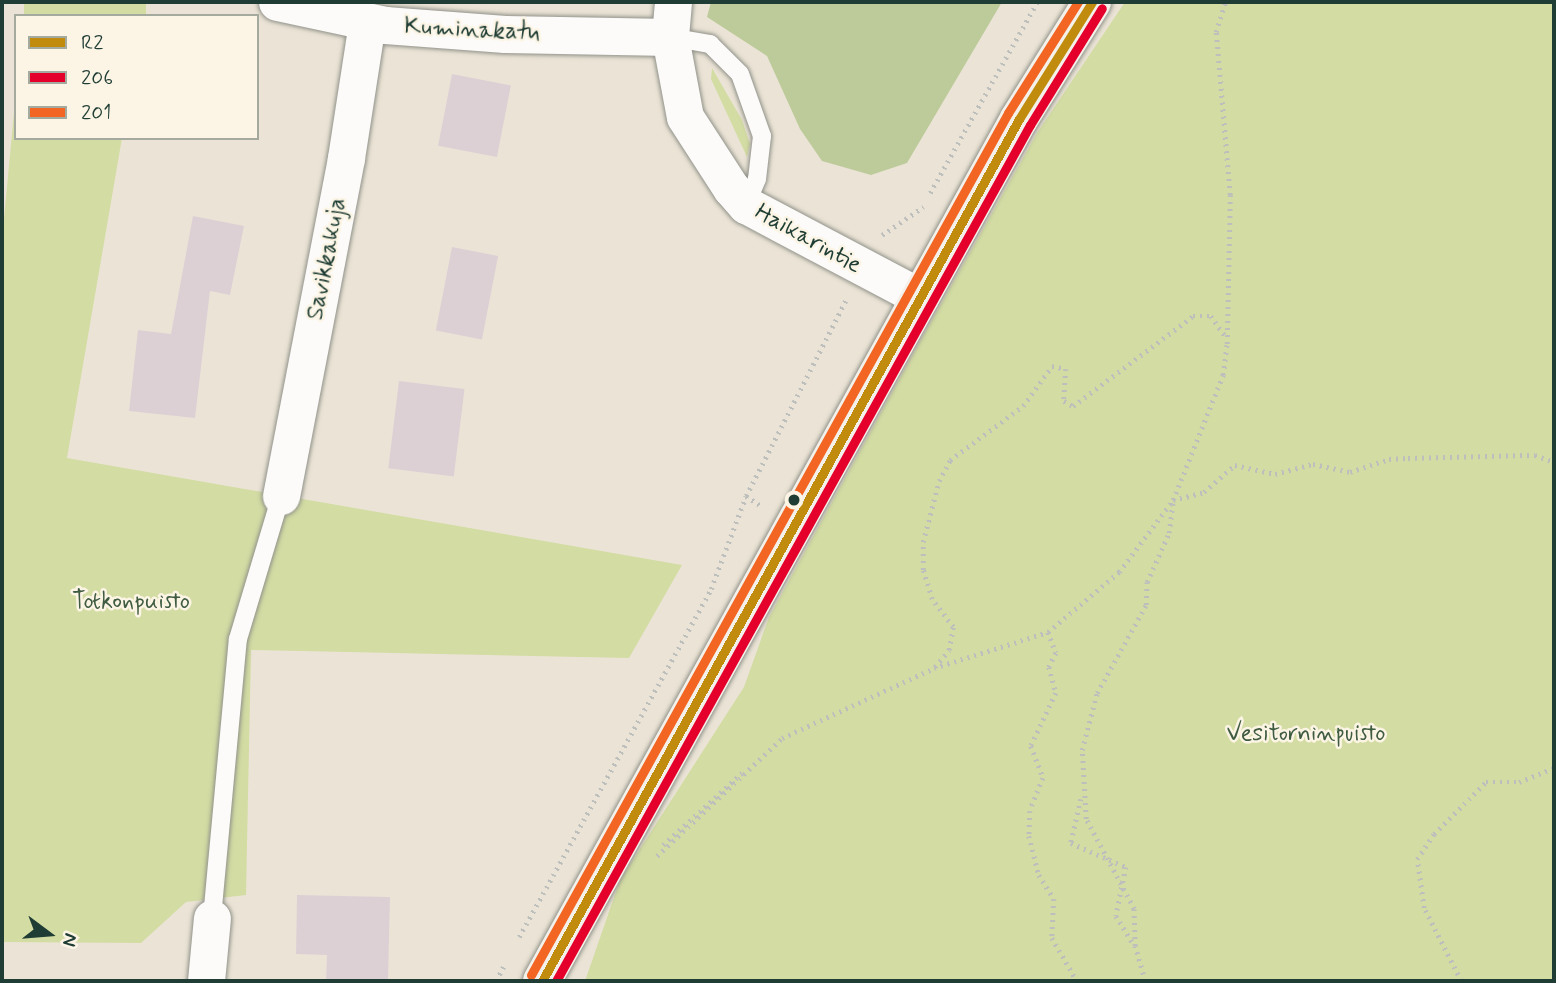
<!DOCTYPE html>
<html>
<head>
<meta charset="utf-8">
<style>
	body { margin:0 }
	#map { position:relative; width:1556px; height:983px; overflow:hidden; background:#ebe4d6; font-family:Mynerve,sans-serif }
	div>[style] { position:absolute }
	.green>* { inset:0; background:#d3dca3; transform-origin:0 0 }
	.forest>* { inset:0; background:#bdcb9b }
	.building>* { inset:0; background:#ddd0d5; transform-origin:0 0 }
	.path>* { height:4.5px; margin-top:-2.25px; transform-origin:0; background:repeating-linear-gradient(90deg,#bdbfbc 0 2px,transparent 0 7px) }
	.roads { filter:drop-shadow(0 0 2px #91928a) drop-shadow(0 0 2px #91928a) }
	.lane>* { height:18px; margin:-9px; padding:0 9px; transform-origin:9px; border-radius:9px; background:#fcfbf9 }
	.street>* { height:37px; margin:-18.5px; padding:0 18.5px; transform-origin:18.5px; border-radius:18.5px; background:#fcfbf9 }
	.secondary>* { height:38px; margin:-19px; padding:0 19px; transform-origin:19px; border-radius:19px; background:#f4f1ea }
	.bus-1>* { height:9px; margin:-4.5px; padding:0 4.5px; transform-origin:4.5px; border-radius:4.5px; background:#c18c0d }
	.bus-2>* { height:9px; margin:-4.5px; padding:0 4.5px; transform-origin:4.5px; border-radius:4.5px; background:#e4002b }
	.bus-3>* { height:9px; margin:-4.5px; padding:0 4.5px; transform-origin:4.5px; border-radius:4.5px; background:#f26522 }
	.dots>* { width:19px; height:19px; translate:-50% -50%; box-sizing:border-box; border:4px solid #fcf5e5; border-radius:50% }
	span { translate:-50% -50%; white-space:nowrap; text-align:center; line-height:1.15; -webkit-text-stroke:5px #fcf5e5; paint-order:stroke }
	.street-label { font-size:24px; color:#1f3d34 }
	.park-label { font-size:24px; color:#3f5c42 }
	.frame { position:absolute; inset:0; border:4px solid #1f3d34; pointer-events:none }
	.legend { position:absolute; left:14px; top:14px; width:245px; height:126px; box-sizing:border-box; background:#fcf5e5; border:2px solid #a4ab9e; margin:0; padding:9px 12px; list-style:none; font-size:21px; color:#1f3d34 }
	.legend li { display:flex; align-items:center; gap:14px; height:35px }
	.legend b { width:35px; border:2px solid #a4ab9e }
	.north { position:absolute; left:14px; top:899px; width:70px; height:70px; -webkit-text-stroke:5px #fcf5e5; paint-order:stroke; rotate:106deg; font-size:19px; font-weight:700; line-height:28px; text-align:center; color:#1f3d34 }
	.north::after { content:''; display:block; margin:auto; width:24px; height:32px; background:#1f3d34; clip-path:polygon(50% 0,100% 100%,50% 72%,0 100%) }
</style>
</head>
<body>
<div id="map">
	<div class="green">
		<div style="left:24px;top:2px;width:122px;height:14px"></div>
		<div style="clip-path:polygon(1125px 2px,1554px 2px,1554px 981px,585px 981px,620px 880px,744px 687px,769px 617px,918px 345px,1037px 133px)"></div>
		<div style="clip-path:polygon(712px 68px,742px 120px,750px 144px,747px 157px,711px 79px)"></div>
		<div style="clip-path:polygon(16px 91px,16px 138px,122px 138px,67px 458px,682px 565px,629px 658px,251px 650px,246px 895px,186px 902px,141px 943px,2px 942px,2px 240px)"></div>
	</div>
	<div class="forest">
		<div style="clip-path:polygon(711px 2px,1002px 2px,907px 163px,871px 175px,822px 161px,800px 129px,767px 56px,707px 17px)"></div>
	</div>
	<div class="building">
		<div style="left:452px;top:74px;width:60px;height:73px;rotate:11deg"></div>
		<div style="clip-path:polygon(193px 216px,244px 226px,230px 295px,210px 291px,195px 418px,129px 411px,138px 330px,171px 334px)"></div>
		<div style="left:452px;top:247px;width:47px;height:85px;rotate:11deg"></div>
		<div style="left:399px;top:381px;width:66px;height:88px;rotate:7deg"></div>
		<div style="clip-path:polygon(297px 895px,390px 897px,388px 981px,326px 981px,327px 955px,296px 954px)"></div>
	</div>
	<div class="path">
		<div style="left:930px;top:193px;width:219px;rotate:-60.7deg"></div>
		<div style="left:882px;top:235px;width:50px;rotate:-34.3deg"></div>
		<div style="left:746px;top:496px;width:20px;rotate:33deg"></div>
		<div style="left:1173px;top:500px;width:32px;rotate:-14deg"></div>
		<div style="left:1204px;top:492px;width:41px;rotate:-41.1deg"></div>
		<div style="left:1235px;top:465px;width:41px;rotate:12.7deg"></div>
		<div style="left:1275px;top:474px;width:39px;rotate:-15deg"></div>
		<div style="left:1313px;top:464px;width:38px;rotate:12deg"></div>
		<div style="left:1350px;top:472px;width:41px;rotate:-18.4deg"></div>
		<div style="left:1389px;top:459px;width:19px;rotate:-3deg"></div>
		<div style="left:1408px;top:458px;width:127px;rotate:-1.4deg"></div>
		<div style="left:1535px;top:455px;width:20px;rotate:20deg"></div>
		<div style="left:1048px;top:632px;width:22px;rotate:69deg"></div>
		<div style="left:1056px;top:653px;width:16px;rotate:117deg"></div>
		<div style="left:1049px;top:667px;width:27px;rotate:75deg"></div>
		<div style="left:1056px;top:693px;width:59px;rotate:115.3deg"></div>
		<div style="left:1031px;top:746px;width:34px;rotate:69deg"></div>
		<div style="left:1043px;top:778px;width:35px;rotate:112deg"></div>
		<div style="left:1030px;top:811px;width:25px;rotate:92deg"></div>
		<div style="left:1029px;top:836px;width:40px;rotate:75.6deg"></div>
		<div style="left:1039px;top:875px;width:28px;rotate:58deg"></div>
		<div style="left:1054px;top:899px;width:39px;rotate:93deg"></div>
		<div style="left:1052px;top:938px;width:50px;rotate:59.8deg"></div>
		<div style="left:935px;top:667px;width:22px;rotate:-51deg"></div>
		<div style="left:949px;top:650px;width:23px;rotate:-80deg"></div>
		<div style="left:953px;top:627px;width:35px;rotate:-127deg"></div>
		<div style="left:932px;top:599px;width:30px;rotate:-107deg"></div>
		<div style="left:923px;top:570px;width:28px;rotate:-90deg"></div>
		<div style="left:923px;top:542px;width:63px;rotate:-75.3deg"></div>
		<div style="left:939px;top:481px;width:24px;rotate:-62deg"></div>
		<div style="left:950px;top:460px;width:91px;rotate:-36.5deg"></div>
		<div style="left:1023px;top:406px;width:49px;rotate:-54.1deg"></div>
		<div style="left:1052px;top:366px;width:14px;rotate:12deg"></div>
		<div style="left:1066px;top:369px;width:32px;rotate:94deg"></div>
		<div style="left:1064px;top:401px;width:10px;rotate:29deg"></div>
		<div style="left:1073px;top:406px;width:150px;rotate:-36.9deg"></div>
		<div style="left:1193px;top:316px;width:18px"></div>
		<div style="left:1211px;top:316px;width:24px;rotate:55deg"></div>
		<div style="left:1081px;top:799px;width:45px;rotate:102.8deg"></div>
		<div style="left:1071px;top:843px;width:60px;rotate:23.6deg"></div>
		<div style="left:1126px;top:867px;width:50px;rotate:101.5deg"></div>
		<div style="left:1116px;top:916px;width:36px;rotate:58deg"></div>
		<div style="left:663px;top:845px;width:110px;rotate:-42.4deg"></div>
		<div style="left:657px;top:856px;width:172px;rotate:-43.3deg"></div>
		<div style="left:782px;top:738px;width:167px;rotate:-24.7deg"></div>
		<div style="left:934px;top:668px;width:120px;rotate:-17.5deg"></div>
		<div style="left:1048px;top:632px;width:93px;rotate:-40.2deg"></div>
		<div style="left:1119px;top:572px;width:90px;rotate:-53.1deg"></div>
		<div style="left:1173px;top:500px;width:135px;rotate:-68.2deg"></div>
		<div style="left:1223px;top:375px;width:31px;rotate:-83deg"></div>
		<div style="left:1227px;top:344px;width:149px;rotate:-88.8deg"></div>
		<div style="left:1230px;top:195px;width:164px;rotate:-94.9deg"></div>
		<div style="left:1216px;top:32px;width:31px;rotate:-73deg"></div>
		<div style="left:519px;top:937px;width:397px;rotate:-61.1deg"></div>
		<div style="left:711px;top:589px;width:99px;rotate:-69.4deg"></div>
		<div style="left:746px;top:496px;width:222px;rotate:-63deg"></div>
		<div style="left:496px;top:981px;width:20px;rotate:-63deg"></div>
		<div style="left:1145px;top:981px;width:36px;rotate:-106deg"></div>
		<div style="left:1135px;top:946px;width:37px;rotate:-92deg"></div>
		<div style="left:1134px;top:909px;width:102px;rotate:-118.1deg"></div>
		<div style="left:1086px;top:819px;width:69px;rotate:-93.3deg"></div>
		<div style="left:1082px;top:750px;width:59px;rotate:-75.3deg"></div>
		<div style="left:1097px;top:693px;width:101px;rotate:-60.9deg"></div>
		<div style="left:1146px;top:605px;width:23px;rotate:-88deg"></div>
		<div style="left:1147px;top:582px;width:54px;rotate:-65.8deg"></div>
		<div style="left:1169px;top:533px;width:33px;rotate:-83deg"></div>
		<div style="left:1461px;top:981px;width:82px;rotate:-116.9deg"></div>
		<div style="left:1424px;top:908px;width:49px;rotate:-98.1deg"></div>
		<div style="left:1417px;top:859px;width:30px;rotate:-56deg"></div>
		<div style="left:1434px;top:834px;width:74px;rotate:-45deg"></div>
		<div style="left:1486px;top:782px;width:33px"></div>
		<div style="left:1519px;top:782px;width:38px;rotate:-22deg"></div>
	</div>
	<div class="roads">
		<div class="lane">
			<div style="left:670px;top:37px;width:41px;rotate:9.9deg"></div>
			<div style="left:710px;top:44px;width:42px;rotate:45deg"></div>
			<div style="left:740px;top:74px;width:66px;rotate:70.5deg"></div>
			<div style="left:762px;top:136px;width:43px;rotate:96.6deg"></div>
			<div style="left:757px;top:179px;width:28px;rotate:113deg"></div>
			<div style="left:212px;top:918px;width:280px;rotate:-84.7deg"></div>
			<div style="left:238px;top:639px;width:149px;rotate:-73.3deg"></div>
		</div>
		<div class="street">
			<div style="left:277px;top:2px;width:110px;rotate:12deg"></div>
			<div style="left:385px;top:25px;width:120px;rotate:4.3deg"></div>
			<div style="left:505px;top:34px;width:165px;rotate:1deg"></div>
			<div style="left:673px;top:2px;width:35px;rotate:95deg"></div>
			<div style="left:670px;top:37px;width:81px;rotate:79.4deg"></div>
			<div style="left:685px;top:117px;width:85px;rotate:57.1deg"></div>
			<div style="left:731px;top:188px;width:23px;rotate:49deg"></div>
			<div style="left:746px;top:205px;width:197px;rotate:27.9deg"></div>
			<div style="left:281px;top:496px;width:344px;rotate:-79.1deg"></div>
			<div style="left:346px;top:158px;width:138px;rotate:-81.2deg"></div>
			<div style="left:206px;top:981px;width:63px;rotate:-84.6deg"></div>
		</div>
		<div class="secondary">
			<div style="left:542px;top:981px;width:985px;rotate:-61.04deg"></div>
			<div style="left:1019px;top:119px;width:138px;rotate:-58deg"></div>
		</div>
	</div>
	<div class="bus-1">
		<div style="left:542px;top:981px;width:985px;rotate:-61.04deg"></div>
		<div style="left:1019px;top:119px;width:138px;rotate:-58deg"></div>
	</div>
	<div class="bus-2">
		<div style="left:556px;top:981px;width:978px;rotate:-61.03deg"></div>
		<div style="left:1030px;top:125px;width:137px;rotate:-58.4deg"></div>
	</div>
	<div class="bus-3">
		<div style="left:531px;top:975px;width:985px;rotate:-61.04deg"></div>
		<div style="left:1008px;top:113px;width:131px;rotate:-57.8deg"></div>
	</div>
	<div class="dots">
		<div style="left:794px;top:500px;background:#1f3d34"></div>
	</div>
	<div class="street-label">
		<span style="left:472px;top:30px;rotate:3deg">Kuminakatu</span>
		<span style="left:808px;top:239px;rotate:29deg">Haikarintie</span>
		<span style="left:327px;top:259px;rotate:-79deg">Savikkakuja</span>
	</div>
	<div class="park-label">
		<span style="left:131px;top:602px">Totkonpuisto</span>
		<span style="left:1306px;top:734px">Vesitorninpuisto</span>
	</div>
	<div class="frame"></div>
	<ul class="legend">
	<li><b style="height:9px;background:#c18c0d"></b>R2</li>
	<li><b style="height:9px;background:#e4002b"></b>206</li>
	<li><b style="height:9px;background:#f26522"></b>201</li>
	</ul>
	<div class="north">N</div>
</div>
</body>
</html>
